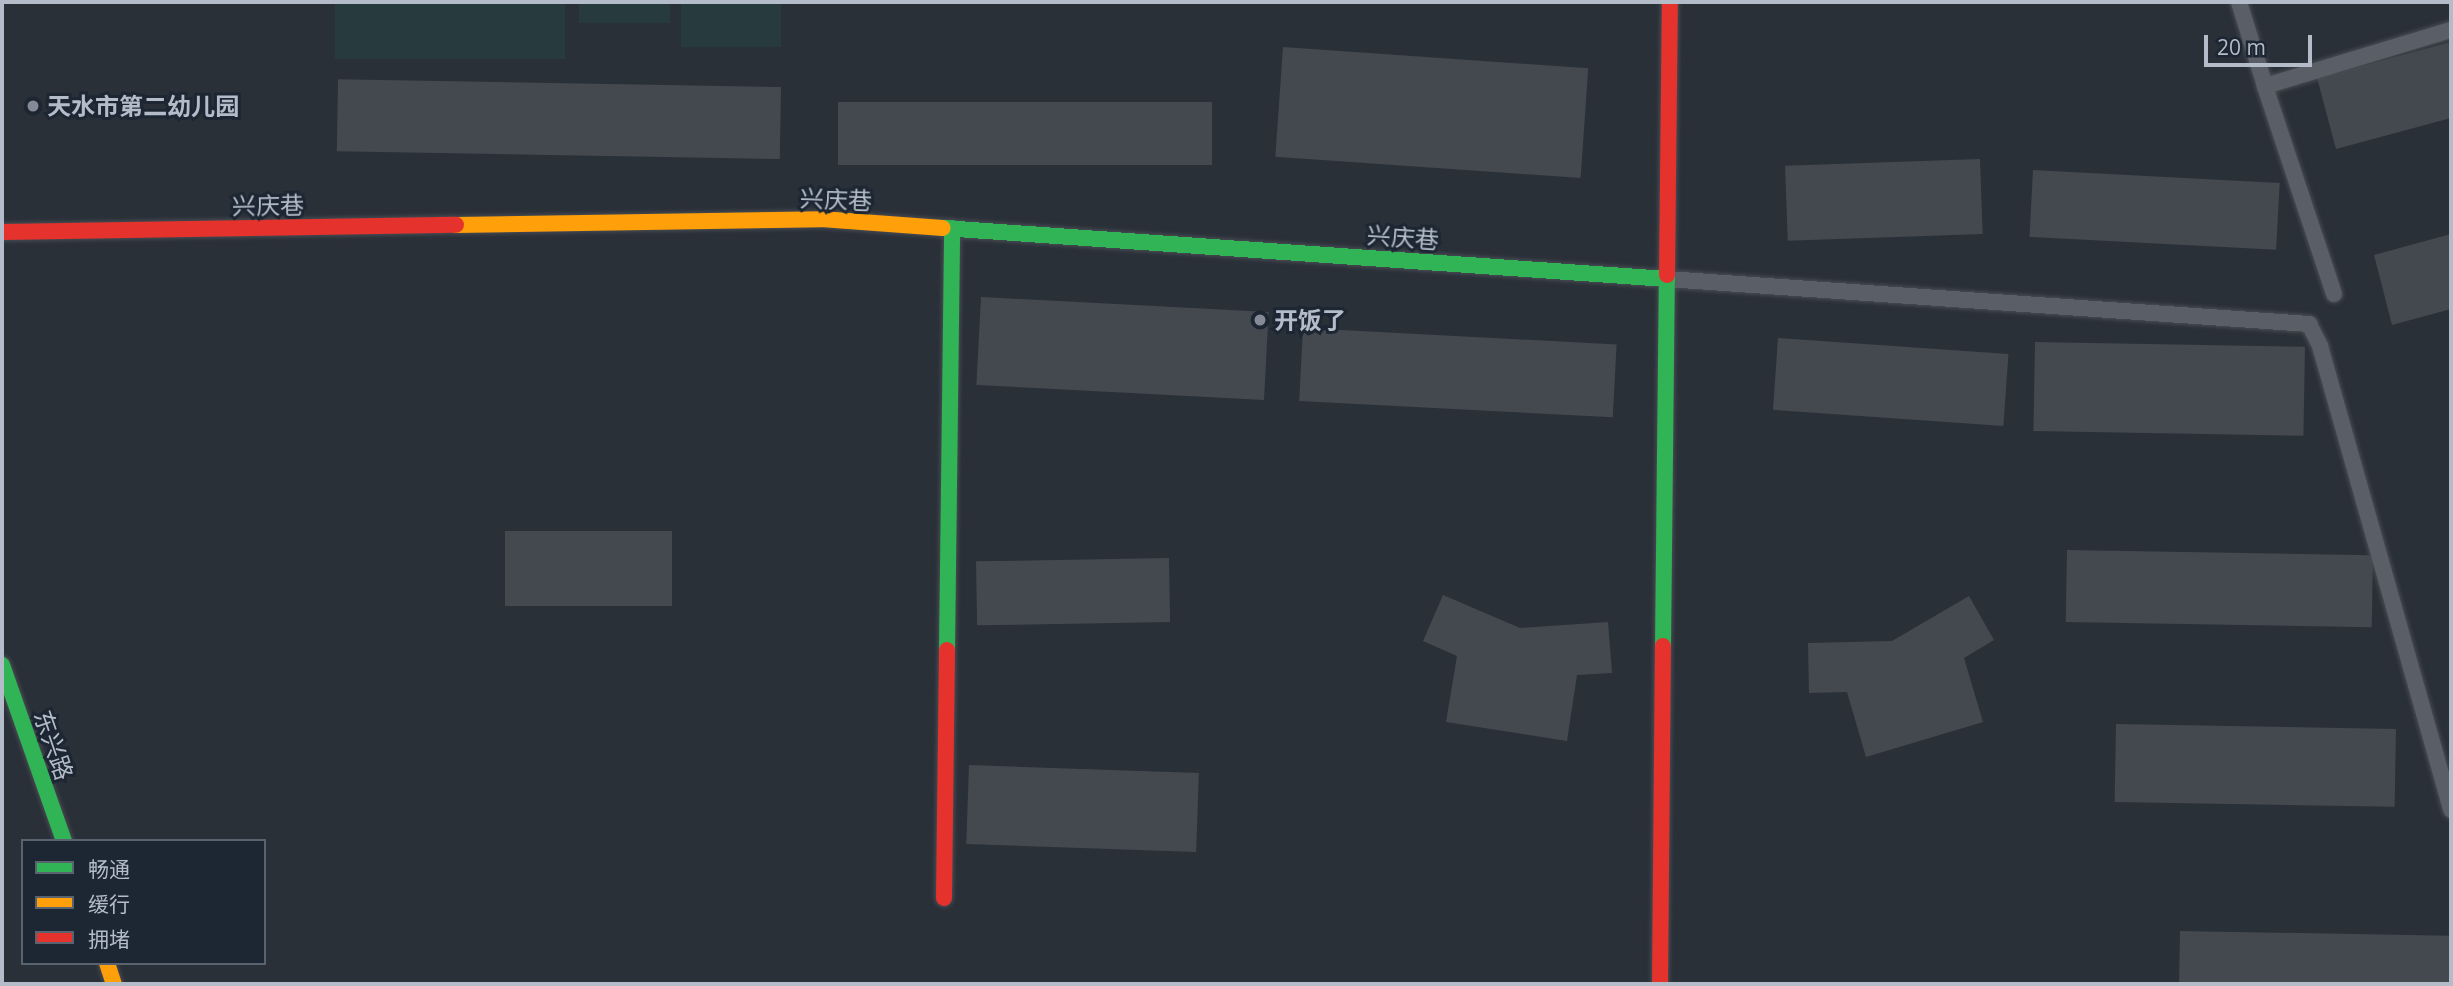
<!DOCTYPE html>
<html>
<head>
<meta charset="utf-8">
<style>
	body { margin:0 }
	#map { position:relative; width:2453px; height:986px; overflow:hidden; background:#2a3038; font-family:"Open Sans","Noto Sans SC",sans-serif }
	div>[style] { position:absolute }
	.green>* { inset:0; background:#273a3e; transform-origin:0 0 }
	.building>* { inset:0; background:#444950; transform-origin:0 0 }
	.roads { filter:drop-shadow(0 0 2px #484c53) drop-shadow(0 0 2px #484c53) }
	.lane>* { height:16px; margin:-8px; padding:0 8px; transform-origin:8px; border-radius:8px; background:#5a5e66 }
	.fast>* { height:16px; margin:-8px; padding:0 8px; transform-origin:8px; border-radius:8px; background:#30b455 }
	.slow>* { height:16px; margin:-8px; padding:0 8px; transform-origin:8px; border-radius:8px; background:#ff9f0a }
	.jam>* { height:16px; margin:-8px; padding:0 8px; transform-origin:8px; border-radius:8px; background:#e5322d }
	.dots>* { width:19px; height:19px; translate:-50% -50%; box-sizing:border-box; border:4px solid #1d2633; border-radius:50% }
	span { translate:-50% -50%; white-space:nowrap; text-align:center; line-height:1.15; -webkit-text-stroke:6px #1d2633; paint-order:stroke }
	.poi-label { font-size:24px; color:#b4bcc9; font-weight:700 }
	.left { translate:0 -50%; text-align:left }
	.street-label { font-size:24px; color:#b4bcc9 }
	.frame { position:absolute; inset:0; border:4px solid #b4bcc9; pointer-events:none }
	.legend { position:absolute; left:21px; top:839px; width:245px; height:126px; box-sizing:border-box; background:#1d2633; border:2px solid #59626f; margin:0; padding:9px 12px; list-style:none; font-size:21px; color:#b4bcc9 }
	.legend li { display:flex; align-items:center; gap:14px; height:35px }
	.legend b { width:35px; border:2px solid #59626f }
	.scale { position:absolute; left:2204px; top:35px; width:108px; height:32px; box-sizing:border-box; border:4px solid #b4bcc9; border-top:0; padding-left:9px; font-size:21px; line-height:24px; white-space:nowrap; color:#b4bcc9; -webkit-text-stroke:5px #1d2633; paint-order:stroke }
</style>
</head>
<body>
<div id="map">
	<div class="green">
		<div style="left:335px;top:2px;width:230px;height:57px"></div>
		<div style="left:579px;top:2px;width:91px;height:21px"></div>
		<div style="left:681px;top:2px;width:100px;height:45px"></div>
	</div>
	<div class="building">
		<div style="clip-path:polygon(2451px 42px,2451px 118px,2336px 149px,2317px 78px)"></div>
		<div style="left:1283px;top:47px;width:306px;height:110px;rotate:4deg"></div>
		<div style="left:781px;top:87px;width:72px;height:443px;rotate:91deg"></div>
		<div style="left:838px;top:102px;width:374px;height:63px"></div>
		<div style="left:1980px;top:159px;width:75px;height:195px;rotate:88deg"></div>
		<div style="left:2033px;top:170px;width:247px;height:67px;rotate:3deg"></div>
		<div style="clip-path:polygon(2451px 234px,2451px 309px,2392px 325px,2374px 255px)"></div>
		<div style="left:981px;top:297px;width:288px;height:88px;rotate:3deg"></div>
		<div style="left:1303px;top:328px;width:314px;height:73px;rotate:3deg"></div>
		<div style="left:1778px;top:338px;width:231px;height:72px;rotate:4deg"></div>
		<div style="left:2035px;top:342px;width:270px;height:89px;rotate:1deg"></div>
		<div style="left:672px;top:531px;width:75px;height:167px;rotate:90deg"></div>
		<div style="left:2067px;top:550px;width:306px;height:72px;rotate:1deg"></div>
		<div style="left:1169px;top:558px;width:64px;height:193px;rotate:89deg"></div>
		<div style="clip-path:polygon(1443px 595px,1520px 628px,1608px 622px,1612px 673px,1577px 675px,1567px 741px,1446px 722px,1457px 656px,1423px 641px)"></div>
		<div style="clip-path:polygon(1969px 596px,1994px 640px,1964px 658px,1983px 722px,1866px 757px,1847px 692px,1809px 693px,1808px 643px,1892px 641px)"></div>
		<div style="left:2116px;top:724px;width:280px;height:78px;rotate:1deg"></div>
		<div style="left:969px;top:765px;width:230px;height:79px;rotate:2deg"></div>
		<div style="left:2180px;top:931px;width:271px;height:53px;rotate:1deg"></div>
	</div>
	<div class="roads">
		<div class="lane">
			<div style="left:2239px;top:2px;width:88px;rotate:72.8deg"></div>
			<div style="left:1667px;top:279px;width:644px;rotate:4.01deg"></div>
			<div style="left:2309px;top:324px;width:25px;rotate:63deg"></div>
			<div style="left:2320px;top:346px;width:482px;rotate:74.2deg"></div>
			<div style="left:2334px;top:294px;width:219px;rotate:-108.4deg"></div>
			<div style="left:2265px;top:86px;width:194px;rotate:-16.8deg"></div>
		</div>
		<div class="fast">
			<div style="left:943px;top:228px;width:726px;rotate:4.03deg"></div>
			<div style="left:1663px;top:646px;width:371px;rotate:-89.4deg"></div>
			<div style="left:947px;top:650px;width:422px;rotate:-89.3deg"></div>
			<div style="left:2px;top:665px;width:187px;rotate:70.6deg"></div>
		</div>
		<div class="slow">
			<div style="left:456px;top:225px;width:365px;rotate:-0.9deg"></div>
			<div style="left:821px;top:219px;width:122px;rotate:4.2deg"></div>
			<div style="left:107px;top:963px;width:22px;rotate:72deg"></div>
		</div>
		<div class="jam">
			<div style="left:2px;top:232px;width:454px;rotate:-0.9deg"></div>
			<div style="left:1667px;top:275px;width:273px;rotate:-89.4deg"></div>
			<div style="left:944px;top:898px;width:248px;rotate:-89.3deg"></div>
			<div style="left:1660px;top:984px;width:338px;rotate:-89.5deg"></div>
		</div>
	</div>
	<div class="dots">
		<div style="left:33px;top:106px;background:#848b96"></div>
		<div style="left:1260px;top:320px;background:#848b96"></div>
	</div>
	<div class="poi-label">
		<span class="left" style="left:47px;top:106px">天水市第二幼儿园</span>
		<span class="left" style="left:1274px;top:320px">开饭了</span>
	</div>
	<div class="street-label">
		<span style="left:836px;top:199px;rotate:2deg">兴庆巷</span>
		<span style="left:268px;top:205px;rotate:-1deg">兴庆巷</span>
		<span style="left:1403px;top:237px;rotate:4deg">兴庆巷</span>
		<span style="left:54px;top:745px;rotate:71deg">东兴路</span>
	</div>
	<div class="frame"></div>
	<ul class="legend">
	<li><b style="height:9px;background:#30b455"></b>畅通</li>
	<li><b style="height:9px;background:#ff9f0a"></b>缓行</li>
	<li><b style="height:9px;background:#e5322d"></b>拥堵</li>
	</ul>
	<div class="scale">20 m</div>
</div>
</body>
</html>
